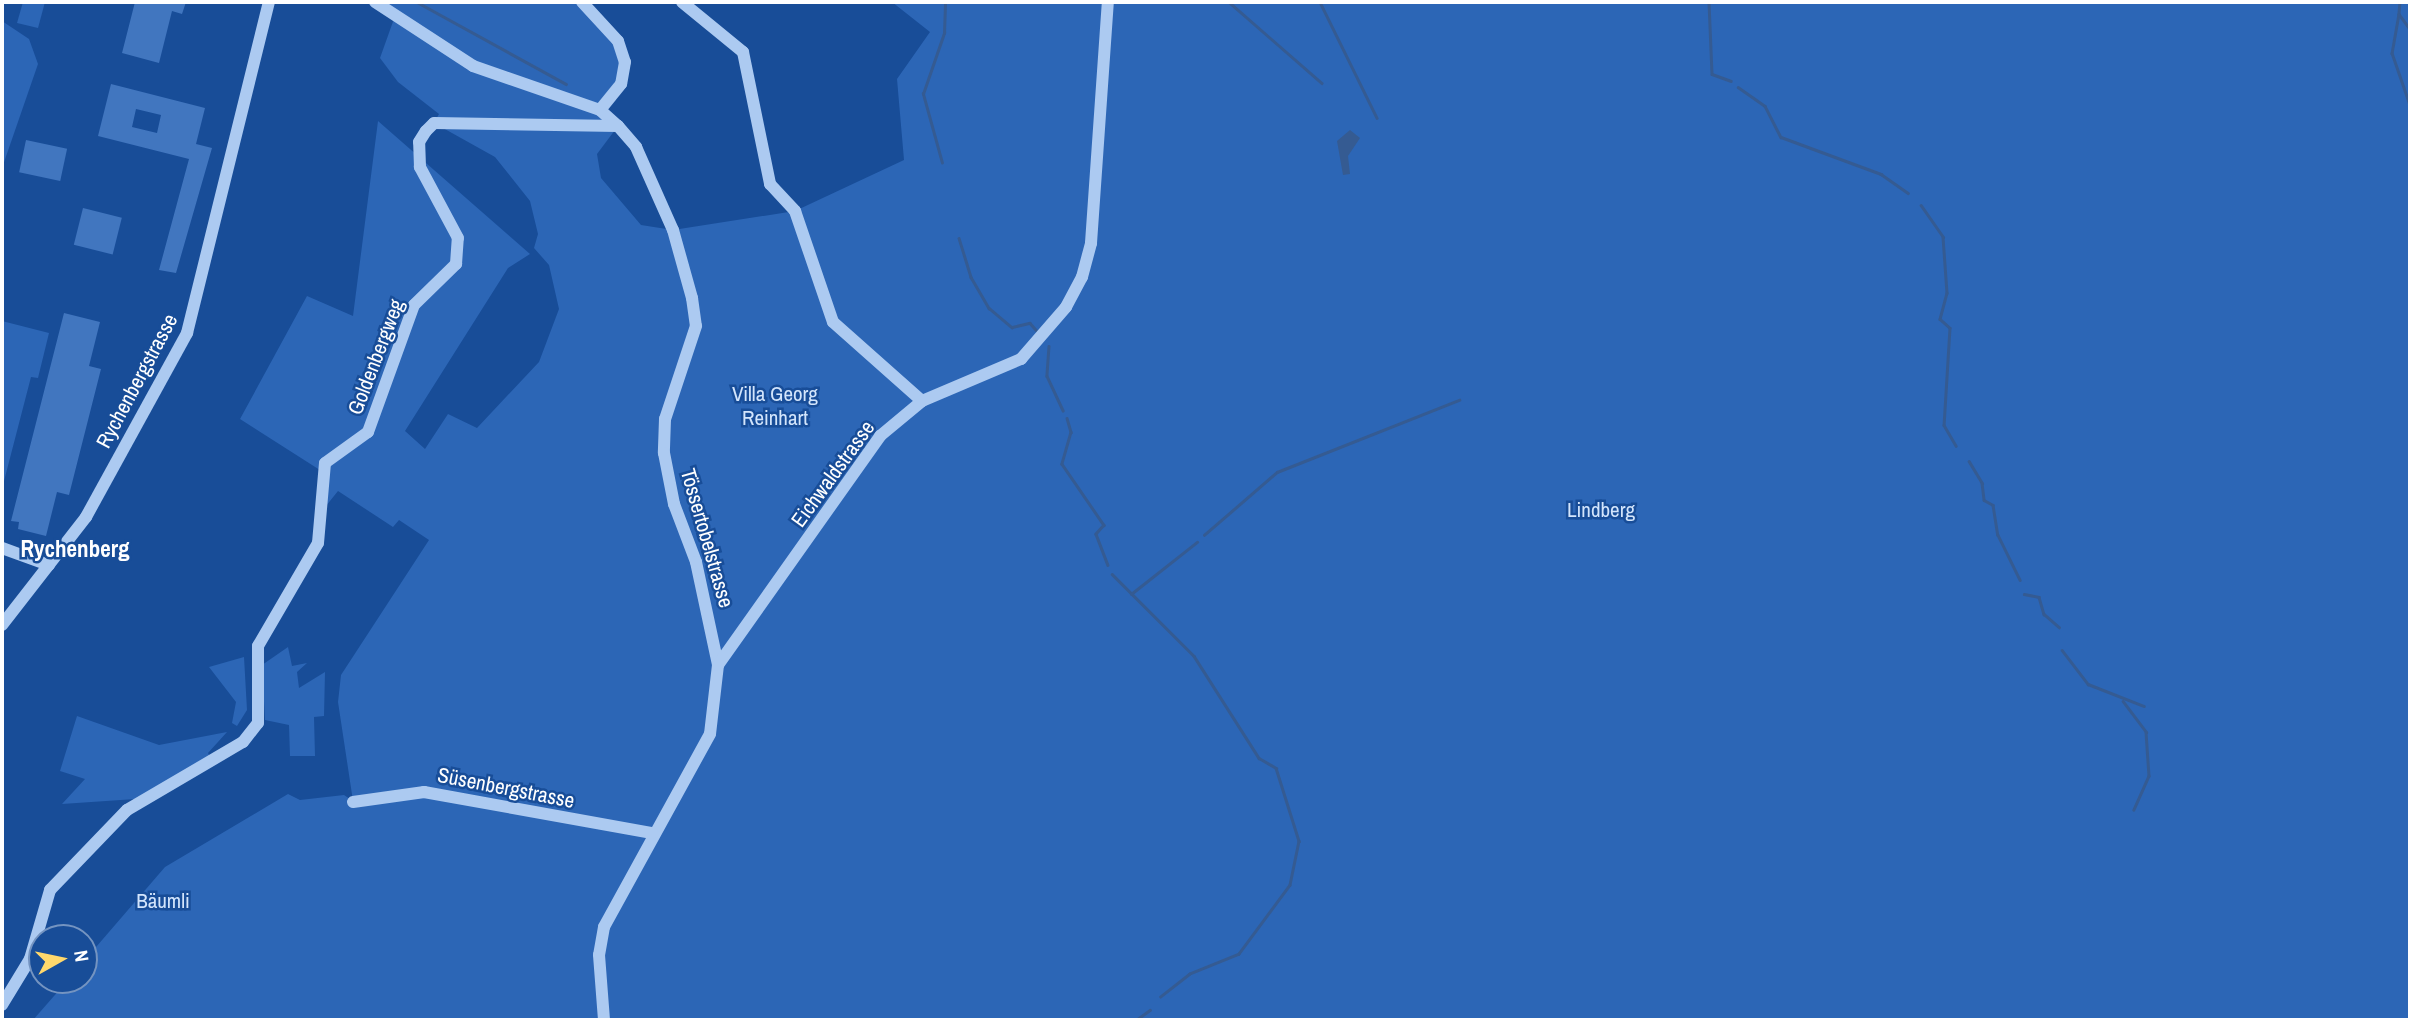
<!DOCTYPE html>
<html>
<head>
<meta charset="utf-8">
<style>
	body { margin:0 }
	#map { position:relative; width:2412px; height:1022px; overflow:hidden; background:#184d98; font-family:"Archivo Narrow",sans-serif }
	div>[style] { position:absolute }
	.green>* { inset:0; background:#2c66b6 }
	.water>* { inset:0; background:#355b92 }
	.stream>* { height:2.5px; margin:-1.25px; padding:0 1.25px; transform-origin:1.25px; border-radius:1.25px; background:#355b92 }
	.building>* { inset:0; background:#4176bf; transform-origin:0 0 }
	.minor>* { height:12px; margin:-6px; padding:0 6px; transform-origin:6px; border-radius:6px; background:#accaf1 }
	span { translate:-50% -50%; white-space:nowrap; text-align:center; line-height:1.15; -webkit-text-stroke:5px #184d98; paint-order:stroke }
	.street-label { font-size:21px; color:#fff }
	.park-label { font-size:21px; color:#d3e5fc }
	.neighbourhood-label { font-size:23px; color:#fff; font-weight:700 }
	.frame { position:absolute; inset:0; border:4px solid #fff; pointer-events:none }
	.north { position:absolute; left:28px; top:924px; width:70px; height:70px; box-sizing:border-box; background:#184d98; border:2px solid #7494c1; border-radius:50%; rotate:81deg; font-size:19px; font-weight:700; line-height:28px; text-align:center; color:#fff }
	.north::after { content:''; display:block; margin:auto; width:24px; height:32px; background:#ffd86c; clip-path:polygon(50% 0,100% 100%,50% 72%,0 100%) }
</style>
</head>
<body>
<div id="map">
	<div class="green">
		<div style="clip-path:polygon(23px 2px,45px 2px,38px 28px,17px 23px)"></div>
		<div style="clip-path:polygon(375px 2px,582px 2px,618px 41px,621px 84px,600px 110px,618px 126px,597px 154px,601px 178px,641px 225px,673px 230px,795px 211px,904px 160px,897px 79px,930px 32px,892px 2px,2410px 2px,2410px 1020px,33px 1020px,68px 980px,84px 980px,84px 961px,165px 867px,288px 794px,300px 800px,344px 795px,353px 801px,338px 702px,341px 675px,429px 540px,399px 520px,393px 527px,338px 491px,322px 511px,323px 472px,240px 419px,307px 296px,353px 316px,378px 121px,530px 254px,508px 268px,405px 431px,425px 449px,448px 414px,477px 428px,539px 362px,559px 309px,549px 265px,534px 248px,538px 234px,530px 201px,495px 157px,434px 123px,439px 114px,398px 82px,380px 58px,395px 16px)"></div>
		<div style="clip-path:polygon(2px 21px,29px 39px,38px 64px,2px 168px)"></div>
		<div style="clip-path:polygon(2px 321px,49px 333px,38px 378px,31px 377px,3px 485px)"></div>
		<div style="clip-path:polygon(288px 647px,292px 666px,307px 663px,297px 672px,299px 688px,325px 672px,324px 716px,314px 717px,315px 756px,290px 756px,289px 725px,265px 720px,262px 665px)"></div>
		<div style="clip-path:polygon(244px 657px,247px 710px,237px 726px,232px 723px,236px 702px,209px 667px)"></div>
		<div style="clip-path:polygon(77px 716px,159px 745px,227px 732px,208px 753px,213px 762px,150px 798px,62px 804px,85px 779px,60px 771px)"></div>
	</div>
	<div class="water">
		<div style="clip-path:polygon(1350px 130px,1360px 138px,1348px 156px,1350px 174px,1343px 175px,1337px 141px)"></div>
	</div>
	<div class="stream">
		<div style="left:417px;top:2px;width:170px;rotate:28.8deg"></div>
		<div style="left:1229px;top:2px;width:123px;rotate:41.1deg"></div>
		<div style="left:1320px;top:2px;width:129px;rotate:63.8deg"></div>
		<div style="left:1709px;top:2px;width:72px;rotate:87.6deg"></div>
		<div style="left:1712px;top:74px;width:20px;rotate:20deg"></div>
		<div style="left:2400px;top:2px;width:12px;rotate:95deg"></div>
		<div style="left:2399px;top:14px;width:19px;rotate:54deg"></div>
		<div style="left:2399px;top:14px;width:40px;rotate:100deg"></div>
		<div style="left:2392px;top:53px;width:55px;rotate:70.9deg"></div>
		<div style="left:1738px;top:87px;width:33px;rotate:35deg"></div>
		<div style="left:1765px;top:106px;width:35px;rotate:63deg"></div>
		<div style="left:1781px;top:137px;width:107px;rotate:20.3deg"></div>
		<div style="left:1881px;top:174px;width:33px;rotate:35deg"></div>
		<div style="left:942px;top:163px;width:72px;rotate:-105.4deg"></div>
		<div style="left:923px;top:94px;width:65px;rotate:-71deg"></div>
		<div style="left:944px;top:33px;width:29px;rotate:-88deg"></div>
		<div style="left:1921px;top:205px;width:39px;rotate:55deg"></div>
		<div style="left:1943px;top:237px;width:56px;rotate:85.9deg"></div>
		<div style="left:1947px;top:293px;width:27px;rotate:105deg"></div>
		<div style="left:1940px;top:319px;width:13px;rotate:42deg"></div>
		<div style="left:1950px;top:328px;width:97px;rotate:93.5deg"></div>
		<div style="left:1944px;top:425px;width:24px;rotate:60deg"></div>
		<div style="left:959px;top:238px;width:41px;rotate:72.9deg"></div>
		<div style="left:971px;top:277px;width:36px;rotate:60deg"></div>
		<div style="left:989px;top:308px;width:30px;rotate:40deg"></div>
		<div style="left:1012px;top:327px;width:18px;rotate:-13deg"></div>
		<div style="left:1030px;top:323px;width:9px;rotate:49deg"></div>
		<div style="left:1049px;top:346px;width:30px;rotate:94deg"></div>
		<div style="left:1047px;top:376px;width:38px;rotate:65deg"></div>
		<div style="left:1067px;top:418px;width:15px;rotate:74deg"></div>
		<div style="left:1071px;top:432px;width:33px;rotate:106deg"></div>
		<div style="left:1062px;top:464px;width:74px;rotate:55.5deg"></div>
		<div style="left:1104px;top:525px;width:12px;rotate:132deg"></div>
		<div style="left:1096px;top:534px;width:33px;rotate:69deg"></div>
		<div style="left:1969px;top:461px;width:26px;rotate:59deg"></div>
		<div style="left:1982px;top:483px;width:17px;rotate:83deg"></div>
		<div style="left:1984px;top:500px;width:10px;rotate:29deg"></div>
		<div style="left:1993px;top:505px;width:30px;rotate:81deg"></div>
		<div style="left:1998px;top:535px;width:50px;rotate:63.9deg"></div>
		<div style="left:1204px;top:535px;width:96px;rotate:-40.8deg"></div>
		<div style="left:1277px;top:472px;width:196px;rotate:-21.6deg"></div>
		<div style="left:1112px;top:574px;width:116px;rotate:45deg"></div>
		<div style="left:1194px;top:656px;width:121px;rotate:57.5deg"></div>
		<div style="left:1259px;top:758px;width:20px;rotate:30deg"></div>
		<div style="left:1276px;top:768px;width:77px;rotate:72.5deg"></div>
		<div style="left:1299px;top:841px;width:45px;rotate:101.6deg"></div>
		<div style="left:1290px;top:885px;width:86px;rotate:126.5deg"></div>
		<div style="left:1239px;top:954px;width:53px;rotate:157.8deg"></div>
		<div style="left:1190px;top:974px;width:37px;rotate:142deg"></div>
		<div style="left:1131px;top:594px;width:84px;rotate:-38.2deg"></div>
		<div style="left:2024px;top:594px;width:15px;rotate:11deg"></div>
		<div style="left:2039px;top:597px;width:18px;rotate:74deg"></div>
		<div style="left:2044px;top:614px;width:20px;rotate:41deg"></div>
		<div style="left:2062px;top:650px;width:43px;rotate:52.6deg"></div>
		<div style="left:2088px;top:684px;width:60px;rotate:21.4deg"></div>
		<div style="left:2123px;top:701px;width:39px;rotate:53deg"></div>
		<div style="left:2146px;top:732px;width:44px;rotate:86.1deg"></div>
		<div style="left:2149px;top:776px;width:37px;rotate:114deg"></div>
		<div style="left:1136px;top:1020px;width:17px;rotate:-36deg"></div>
	</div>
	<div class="building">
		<div style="clip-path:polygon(135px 2px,186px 2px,182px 14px,172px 11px,159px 63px,122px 53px)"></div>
		<div style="clip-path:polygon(evenodd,111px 84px,205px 108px,196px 144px,212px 148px,176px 273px,159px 270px,189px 159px,98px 136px,111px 84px,136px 109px,161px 115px,157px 133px,132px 127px,136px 109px)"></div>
		<div style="left:26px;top:140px;width:42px;height:33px;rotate:12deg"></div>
		<div style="left:83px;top:208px;width:40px;height:38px;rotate:14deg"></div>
		<div style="clip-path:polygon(64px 313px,100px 322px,89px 366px,101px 369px,69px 495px,57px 492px,46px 536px,18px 529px,19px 522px,11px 521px)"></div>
	</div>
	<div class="minor">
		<div style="left:375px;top:2px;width:117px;rotate:33.1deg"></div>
		<div style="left:473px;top:66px;width:134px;rotate:19.1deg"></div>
		<div style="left:600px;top:110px;width:24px;rotate:42deg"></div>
		<div style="left:618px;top:126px;width:28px;rotate:49deg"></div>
		<div style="left:636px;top:147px;width:91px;rotate:66deg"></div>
		<div style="left:673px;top:230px;width:71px;rotate:74.4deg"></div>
		<div style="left:692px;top:298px;width:28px;rotate:82deg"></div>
		<div style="left:696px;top:326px;width:98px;rotate:108.4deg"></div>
		<div style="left:665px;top:419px;width:34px;rotate:92deg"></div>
		<div style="left:664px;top:453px;width:52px;rotate:78.9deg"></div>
		<div style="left:674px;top:504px;width:62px;rotate:69.2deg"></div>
		<div style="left:696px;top:562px;width:105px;rotate:77.9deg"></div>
		<div style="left:718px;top:665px;width:69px;rotate:96.6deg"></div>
		<div style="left:710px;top:734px;width:220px;rotate:118.8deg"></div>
		<div style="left:604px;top:927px;width:28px;rotate:100deg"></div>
		<div style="left:599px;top:955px;width:65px;rotate:85.6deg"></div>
		<div style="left:582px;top:2px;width:53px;rotate:47.3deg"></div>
		<div style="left:618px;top:41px;width:22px;rotate:72deg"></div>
		<div style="left:625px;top:62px;width:22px;rotate:100deg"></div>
		<div style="left:621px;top:84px;width:33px;rotate:129deg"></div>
		<div style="left:682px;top:2px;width:79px;rotate:39.3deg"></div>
		<div style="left:743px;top:52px;width:135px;rotate:78.4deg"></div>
		<div style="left:770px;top:184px;width:37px;rotate:47deg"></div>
		<div style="left:795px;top:211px;width:117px;rotate:71.1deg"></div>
		<div style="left:833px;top:322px;width:119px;rotate:41.6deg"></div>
		<div style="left:2px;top:548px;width:50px;rotate:19.9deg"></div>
		<div style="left:2px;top:625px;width:137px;rotate:-52.1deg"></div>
		<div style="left:86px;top:517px;width:210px;rotate:-61.2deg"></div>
		<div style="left:187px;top:333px;width:341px;rotate:-76.1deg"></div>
		<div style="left:718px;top:665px;width:281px;rotate:-54.7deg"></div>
		<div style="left:880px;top:436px;width:55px;rotate:-39.8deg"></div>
		<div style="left:922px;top:401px;width:108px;rotate:-23deg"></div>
		<div style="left:1021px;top:359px;width:69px;rotate:-49.1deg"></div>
		<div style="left:1066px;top:307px;width:34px;rotate:-62deg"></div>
		<div style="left:1082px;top:277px;width:35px;rotate:-75deg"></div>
		<div style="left:1091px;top:243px;width:242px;rotate:-86deg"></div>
		<div style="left:353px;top:802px;width:72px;rotate:-8deg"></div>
		<div style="left:424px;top:792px;width:232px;rotate:10.2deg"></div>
		<div style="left:2px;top:1005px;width:54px;rotate:-58.7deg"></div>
		<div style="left:30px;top:959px;width:72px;rotate:-73.8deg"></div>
		<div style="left:50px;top:890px;width:111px;rotate:-46.1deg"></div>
		<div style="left:127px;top:810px;width:134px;rotate:-30.4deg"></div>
		<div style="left:243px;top:742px;width:24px;rotate:-52deg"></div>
		<div style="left:258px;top:723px;width:77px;rotate:-90deg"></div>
		<div style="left:258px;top:646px;width:119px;rotate:-59.8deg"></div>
		<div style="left:318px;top:543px;width:80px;rotate:-85deg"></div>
		<div style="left:325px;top:463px;width:53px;rotate:-35.8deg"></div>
		<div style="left:368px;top:432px;width:135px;rotate:-70.1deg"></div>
		<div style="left:414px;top:305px;width:59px;rotate:-44.3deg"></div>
		<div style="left:456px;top:264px;width:26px;rotate:-86deg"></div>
		<div style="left:458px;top:238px;width:81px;rotate:-118.2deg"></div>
		<div style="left:420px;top:167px;width:25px;rotate:-92deg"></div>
		<div style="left:419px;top:142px;width:13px;rotate:-58deg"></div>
		<div style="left:426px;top:131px;width:11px;rotate:-45deg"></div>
		<div style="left:434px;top:123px;width:184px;rotate:0.9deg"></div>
	</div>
	<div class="street-label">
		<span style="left:376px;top:357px;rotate:-69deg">Goldenbergweg</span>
		<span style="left:137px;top:381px;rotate:-62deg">Rychenbergstrasse</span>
		<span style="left:833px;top:474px;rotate:-54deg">Eichwaldstrasse</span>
		<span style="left:707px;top:538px;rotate:74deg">Tössertobelstrasse</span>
		<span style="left:506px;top:788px;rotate:11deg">Süsenbergstrasse</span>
	</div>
	<div class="park-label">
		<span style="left:775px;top:406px">Villa Georg<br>Reinhart</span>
		<span style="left:1601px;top:510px">Lindberg</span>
		<span style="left:163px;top:901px">Bäumli</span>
	</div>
	<div class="neighbourhood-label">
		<span style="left:75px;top:549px">Rychenberg</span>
	</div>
	<div class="frame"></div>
	<div class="north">N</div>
</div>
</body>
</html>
